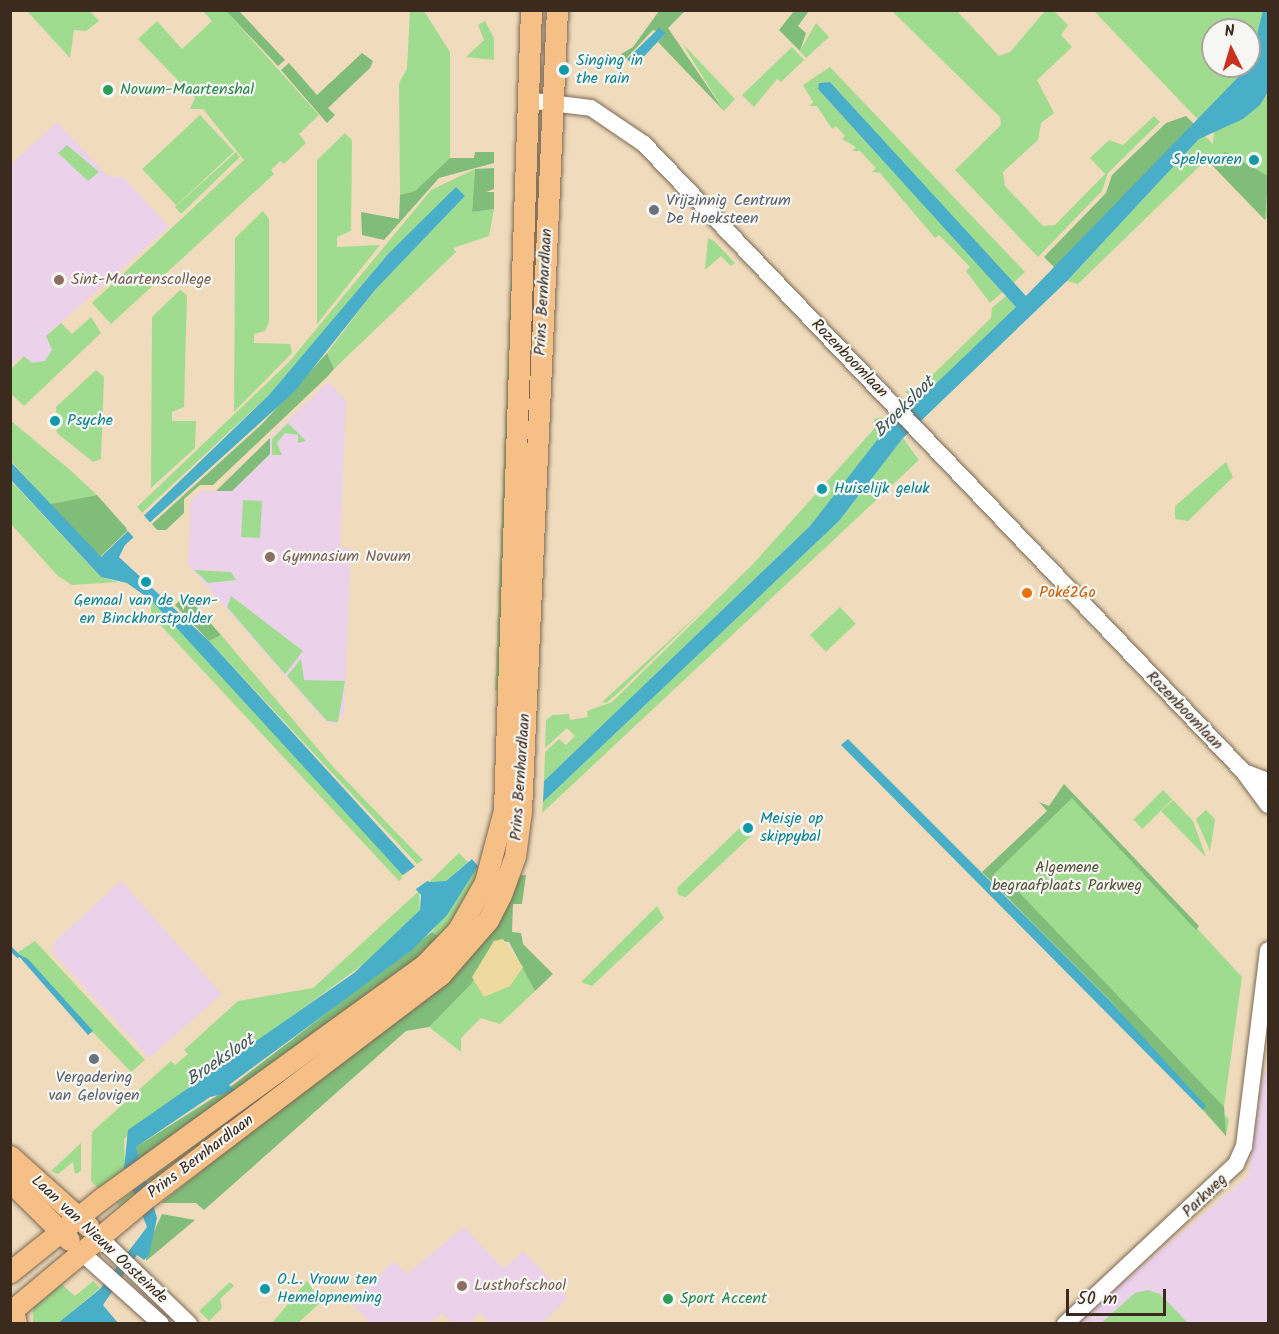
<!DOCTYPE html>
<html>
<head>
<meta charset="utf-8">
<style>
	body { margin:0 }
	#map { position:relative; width:1279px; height:1334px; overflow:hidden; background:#f0dcbc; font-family:Kalam,sans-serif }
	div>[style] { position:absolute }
	.built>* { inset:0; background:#ecd1ea }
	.green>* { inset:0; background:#a0dc90; transform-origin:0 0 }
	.forest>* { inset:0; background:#80bc7a }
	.sand>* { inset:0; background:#eeda9e }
	.water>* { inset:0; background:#49aec8 }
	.pier>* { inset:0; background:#f0dcbc; transform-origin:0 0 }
	.stream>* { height:4px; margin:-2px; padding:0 2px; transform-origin:2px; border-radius:2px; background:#49aec8 }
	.roads { filter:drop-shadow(0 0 2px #7a6855) drop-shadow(0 0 2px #7a6855) }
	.minor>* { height:16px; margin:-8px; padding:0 8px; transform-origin:8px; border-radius:8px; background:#fff }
	.major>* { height:21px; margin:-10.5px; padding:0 10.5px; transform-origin:10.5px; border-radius:10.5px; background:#f5bf86 }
	.highway>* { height:24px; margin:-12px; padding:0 12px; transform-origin:12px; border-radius:12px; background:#f5bf86 }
	.dots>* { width:16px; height:16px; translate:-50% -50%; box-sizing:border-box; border:3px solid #f6f6f2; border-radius:50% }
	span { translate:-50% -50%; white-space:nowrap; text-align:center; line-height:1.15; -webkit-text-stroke:4.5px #f6f6f2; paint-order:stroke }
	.culture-label { font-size:16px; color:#0d838f }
	.left { translate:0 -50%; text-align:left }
	.right { translate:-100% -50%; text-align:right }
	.leisure-label { font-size:16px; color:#27864d }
	.worship-label { font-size:16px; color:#5b616d }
	.education-label { font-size:16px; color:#785e54 }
	.street-label { font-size:16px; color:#3b2a1e }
	.food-label { font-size:16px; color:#c56008 }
	.park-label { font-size:16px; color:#54563a }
	.water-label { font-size:18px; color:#40585a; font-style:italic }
	.frame { position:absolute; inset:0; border:12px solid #3b2a1e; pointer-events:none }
	.north { position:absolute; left:1201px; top:18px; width:60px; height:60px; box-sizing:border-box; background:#f6f6f2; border:2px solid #aba49d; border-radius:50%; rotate:355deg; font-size:16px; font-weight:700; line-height:24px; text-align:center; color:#3b2a1e }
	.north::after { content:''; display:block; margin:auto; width:21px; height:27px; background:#c8321e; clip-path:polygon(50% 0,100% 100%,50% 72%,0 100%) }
	.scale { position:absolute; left:1066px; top:1289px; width:100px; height:27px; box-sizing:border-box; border:3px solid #3b2a1e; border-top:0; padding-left:8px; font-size:18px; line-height:21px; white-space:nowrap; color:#3b2a1e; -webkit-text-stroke:4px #f6f6f2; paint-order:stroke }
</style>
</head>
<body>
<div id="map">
	<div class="built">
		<div style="clip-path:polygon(57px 122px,108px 176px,124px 178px,169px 227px,48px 334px,55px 349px,45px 364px,31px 365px,21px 356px,11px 366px,11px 164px)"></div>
		<div style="clip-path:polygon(328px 382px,346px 400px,340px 547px,351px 548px,344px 713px,335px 724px,326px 722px,188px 565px,191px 500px,201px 491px,232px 491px,270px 454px,270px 438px)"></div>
		<div style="clip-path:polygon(121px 881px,222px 994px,149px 1058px,52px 952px,55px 941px)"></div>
		<div style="clip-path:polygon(1264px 1070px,1268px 1074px,1268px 1323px,1074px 1324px,1248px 1176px)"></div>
		<div style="clip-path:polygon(464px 1227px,504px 1269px,523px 1251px,568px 1298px,542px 1324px,490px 1323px,480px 1313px,469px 1323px,453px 1323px,442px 1313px,431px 1323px,370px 1323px,350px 1302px,394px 1261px,407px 1274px)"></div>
	</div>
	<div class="green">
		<div style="clip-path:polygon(27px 11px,90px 11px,99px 21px,86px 31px,74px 30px,70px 58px)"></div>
		<div style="clip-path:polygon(203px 11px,226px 11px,319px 115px,299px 134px,306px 143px,284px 164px,280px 161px,271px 170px,274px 174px,111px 324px,92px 303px,244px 160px,203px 109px,190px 109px,195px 98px,138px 39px,157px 21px,182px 49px,212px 21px)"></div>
		<div style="clip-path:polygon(410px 11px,424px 11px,450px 52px,450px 158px,415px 191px,400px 195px,399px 83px,407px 69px)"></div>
		<div style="clip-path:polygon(892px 11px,957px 11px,999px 56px,1010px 52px,1045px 11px,1054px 11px,1068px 25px,1061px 35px,1072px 47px,1037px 80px,1054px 113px,1041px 123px,1038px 140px,1003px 172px,1005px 186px,1043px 226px,1055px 225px,1105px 174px,1090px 158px,1109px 140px,1123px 145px,1154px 116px,1160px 122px,1108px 173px,1102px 191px,1038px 257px,955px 170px,1001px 125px,1000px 117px)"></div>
		<div style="clip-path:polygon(evenodd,1094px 11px,1268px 11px,1257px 65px,1205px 127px,1094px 11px,1213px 30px,1249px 30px,1249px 66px,1213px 66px,1213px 30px)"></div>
		<div style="clip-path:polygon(485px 21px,494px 38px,494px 60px,466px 57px,484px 40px,478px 25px)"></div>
		<div style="clip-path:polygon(816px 23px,829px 37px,806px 58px,800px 51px)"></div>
		<div style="clip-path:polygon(682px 43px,735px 99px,724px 111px)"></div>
		<div style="clip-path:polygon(792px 47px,804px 60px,781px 82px,777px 79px,754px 107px,742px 95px)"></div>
		<div style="clip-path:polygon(830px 67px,1025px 272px,1013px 283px,830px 82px,819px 83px,818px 89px,1004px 291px,990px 303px,966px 271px,970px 267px,939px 235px,935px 238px,880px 173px,872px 172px,876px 168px,860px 151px,852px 151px,856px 147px,842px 139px,845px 136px,836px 126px,832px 129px,817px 106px,810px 106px,813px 102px,803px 85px)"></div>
		<div style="clip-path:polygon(1268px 85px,1268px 216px,1265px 220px,1210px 163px,1210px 156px,1078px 284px,1067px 281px,1199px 139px,1204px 135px,1213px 144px,1214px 129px)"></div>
		<div style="left:200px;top:115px;width:50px;height:79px;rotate:47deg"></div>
		<div style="clip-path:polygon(345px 133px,352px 140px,351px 231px,337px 237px,337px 247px,380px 245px,317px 324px,317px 160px)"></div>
		<div style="clip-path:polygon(67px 145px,99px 172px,88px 181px,58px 153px)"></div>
		<div style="clip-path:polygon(236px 152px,240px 157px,181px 214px,175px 207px)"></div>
		<div style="clip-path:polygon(475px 169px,472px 212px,494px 209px,489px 236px,453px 248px,456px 252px,334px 369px,327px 353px,375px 290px,465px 196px,456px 188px,389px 253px,269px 395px,142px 513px,137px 507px,289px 362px,431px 190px)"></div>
		<div style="clip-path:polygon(263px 211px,269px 219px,269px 322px,265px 331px,254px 334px,254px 343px,290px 344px,292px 353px,234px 412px,235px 238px)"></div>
		<div style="clip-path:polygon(708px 238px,714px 241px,735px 263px,731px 266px,721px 256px,705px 270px)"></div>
		<div style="clip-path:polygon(514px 258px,502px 690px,495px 690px,512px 259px)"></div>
		<div style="clip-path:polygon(180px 290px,187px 295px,184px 407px,172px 412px,172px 421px,196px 421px,195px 448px,151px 488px,152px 317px)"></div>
		<div style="clip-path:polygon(1007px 295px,1016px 307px,915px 404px,905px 391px,918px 389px,991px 318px,992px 308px)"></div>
		<div style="clip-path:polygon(91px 317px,101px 333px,24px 406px,11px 394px,11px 369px,24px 356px,32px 363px,45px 361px,52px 350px,46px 336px,61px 323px,72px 334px)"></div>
		<div style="clip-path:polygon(96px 370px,104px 377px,101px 459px,93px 462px,57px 433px,56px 407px)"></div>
		<div style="clip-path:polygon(882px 417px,892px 427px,810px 526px,544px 781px,545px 752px,559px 739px,566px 745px,575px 736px,567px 728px,545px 748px,546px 720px,553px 715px,569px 714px,570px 720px,588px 717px,587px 711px,612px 702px,753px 564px,874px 429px,874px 419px)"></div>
		<div style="clip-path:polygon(10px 420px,69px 469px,97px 495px,50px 504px,11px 461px)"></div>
		<div style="clip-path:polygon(288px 423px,306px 441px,298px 443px,298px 435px,285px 433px,277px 443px,282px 455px,272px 455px,272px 439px)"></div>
		<div style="clip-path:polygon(903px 438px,919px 460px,542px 813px,543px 802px,839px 521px)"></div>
		<div style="clip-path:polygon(1226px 462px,1233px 477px,1188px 521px,1175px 519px,1175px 506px)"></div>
		<div style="clip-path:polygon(10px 480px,101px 577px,118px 582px,72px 585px,58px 576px,11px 524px)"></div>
		<div style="left:243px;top:500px;width:19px;height:37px;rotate:3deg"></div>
		<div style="clip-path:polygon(194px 570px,231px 572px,236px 580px,208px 583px)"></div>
		<div style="clip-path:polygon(231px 596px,303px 651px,285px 674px,227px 607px)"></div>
		<div style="clip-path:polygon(151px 600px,405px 875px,399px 881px,151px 615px)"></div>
		<div style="left:840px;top:607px;width:23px;height:41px;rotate:47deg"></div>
		<div style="clip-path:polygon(704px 609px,616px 695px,606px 703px,602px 702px)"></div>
		<div style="clip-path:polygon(221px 635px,335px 769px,423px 860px,417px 864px,209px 641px)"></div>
		<div style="clip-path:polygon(301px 659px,304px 680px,345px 681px,338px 722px,327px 721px,287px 676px)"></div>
		<div style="left:1163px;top:790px;width:13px;height:42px;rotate:45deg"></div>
		<div style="clip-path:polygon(1071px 792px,1242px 977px,1223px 1114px,1229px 1119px,1226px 1136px,985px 872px)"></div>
		<div style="clip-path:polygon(1173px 800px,1193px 821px,1206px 857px,1161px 811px)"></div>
		<div style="clip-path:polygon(1206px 810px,1215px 819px,1210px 851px,1196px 819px)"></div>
		<div style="clip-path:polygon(745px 823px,752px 825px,752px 835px,686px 897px,678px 895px,677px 888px)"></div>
		<div style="clip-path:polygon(459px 853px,468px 862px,446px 881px,429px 882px)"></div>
		<div style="clip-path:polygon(479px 864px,474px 888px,441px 938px,432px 932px)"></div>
		<div style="clip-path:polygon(493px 883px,476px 923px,429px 974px,121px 1209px,117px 1203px,423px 976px,458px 942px)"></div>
		<div style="clip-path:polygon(419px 891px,420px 910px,384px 949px,124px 1139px,125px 1171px,100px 1190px,91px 1181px,92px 1132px,171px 1061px,175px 1065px,188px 1054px,184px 1050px,238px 1001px,313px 988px)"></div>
		<div style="clip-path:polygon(657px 906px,664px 918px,592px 986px,581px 982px)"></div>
		<div style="clip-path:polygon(35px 941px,145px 1060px,131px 1072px,17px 953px)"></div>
		<div style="clip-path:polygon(523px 967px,535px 991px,500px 1024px,481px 1018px,461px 1038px,461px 1052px,429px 1027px,472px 977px)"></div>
		<div style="clip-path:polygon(81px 1143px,81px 1171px,75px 1174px,73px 1162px,58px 1174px,51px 1171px)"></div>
		<div style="clip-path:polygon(58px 1281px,75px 1296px,93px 1281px,100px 1288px,58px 1323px,33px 1323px,33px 1304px)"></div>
		<div style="clip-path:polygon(307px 1281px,321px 1302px,298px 1323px,272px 1323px)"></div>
		<div style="clip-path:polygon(230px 1282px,234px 1286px,220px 1299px,222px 1308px,209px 1321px,199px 1311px)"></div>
		<div style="clip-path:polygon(1148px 1290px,1160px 1294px,1188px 1323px,1101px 1323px,1135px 1293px)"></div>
	</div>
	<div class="forest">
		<div style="clip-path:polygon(226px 11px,239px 11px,285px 60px,278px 66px)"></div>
		<div style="clip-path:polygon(659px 11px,685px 11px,668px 28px,724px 111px,658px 42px,665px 34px,653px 30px,621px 64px,621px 54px,633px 47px)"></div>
		<div style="clip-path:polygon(794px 11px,809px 11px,798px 26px,806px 33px,800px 51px,779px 30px)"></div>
		<div style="clip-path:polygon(362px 53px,373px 61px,370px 68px,328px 108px,335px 115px,327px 123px,281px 70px,289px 63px,317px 95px)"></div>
		<div style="clip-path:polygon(1186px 116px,1194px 124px,1056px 269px,1044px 257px,1106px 193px,1112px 175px,1166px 123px)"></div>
		<div style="clip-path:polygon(475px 152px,494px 152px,494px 163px,439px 178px,384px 240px,362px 235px,361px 212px,399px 219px,400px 195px,415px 191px,450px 158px,474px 158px)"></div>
		<div style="clip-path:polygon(1225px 152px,1268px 176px,1265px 220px,1210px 163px)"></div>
		<div style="clip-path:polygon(494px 168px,494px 189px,486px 192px,494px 192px,494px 209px,472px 212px,475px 169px)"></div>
		<div style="clip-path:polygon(327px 353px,334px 369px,327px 377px,213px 485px,200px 485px,184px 499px,184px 513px,166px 530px,157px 530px,152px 524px,262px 424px)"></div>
		<div style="clip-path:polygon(270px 438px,270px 454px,232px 491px,216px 491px)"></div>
		<div style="clip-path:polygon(97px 495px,128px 530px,99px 558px,50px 504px)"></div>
		<div style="clip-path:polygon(186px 595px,221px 635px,209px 641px,175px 605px)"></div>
		<div style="clip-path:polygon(1064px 784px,1199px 926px,1196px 930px,1072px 798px,993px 875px,1007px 889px,1012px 885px,1224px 1107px,1226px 1136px,1109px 999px,982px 872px,1047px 811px,1039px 802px,1049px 806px)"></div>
		<div style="clip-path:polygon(526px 875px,522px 904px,513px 904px,512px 932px,521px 933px,523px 944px,553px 974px,535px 991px,509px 942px,494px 941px,472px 983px,429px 1027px,406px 1031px,204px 1210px,196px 1203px,161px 1203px,204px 1169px,202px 1164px,323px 1074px,516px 876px)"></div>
		<div style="clip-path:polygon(432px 932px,441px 938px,424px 956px,139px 1160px,136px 1147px,229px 1088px)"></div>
		<div style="clip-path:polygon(162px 1214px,195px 1220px,146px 1261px,147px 1247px)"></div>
	</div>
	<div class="sand">
		<div style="clip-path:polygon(503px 939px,523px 967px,510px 986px,484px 997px,472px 977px,494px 941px)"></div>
	</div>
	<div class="water">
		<div style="clip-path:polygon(1263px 11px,1268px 11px,1268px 92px,1260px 105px,1243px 119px,1199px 139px,1067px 281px,903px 438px,839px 521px,543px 802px,544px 781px,810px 526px,878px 439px,1016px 307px,818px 89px,819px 83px,830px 82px,1026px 296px,1249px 66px)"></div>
		<div style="clip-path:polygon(659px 28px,666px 33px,634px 67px,627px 59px)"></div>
		<div style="clip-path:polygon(456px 187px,465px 196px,375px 290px,294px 392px,125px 545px,119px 557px,209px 641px,429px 882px,446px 881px,472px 859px,478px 866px,447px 915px,412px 950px,229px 1085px,236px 1091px,210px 1097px,136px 1147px,157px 1218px,149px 1255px,144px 1260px,137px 1255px,103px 1305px,118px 1323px,58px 1323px,100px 1289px,147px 1227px,124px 1168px,128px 1130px,354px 973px,420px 910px,421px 895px,151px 600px,127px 583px,101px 577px,11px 480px,10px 461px,101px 557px,269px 395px,389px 253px)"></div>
		<div style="clip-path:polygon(848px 739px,1109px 1000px,1206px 1106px,1203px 1110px,841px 745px)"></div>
		<div style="clip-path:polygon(16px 953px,28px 959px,93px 1031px,88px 1035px)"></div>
	</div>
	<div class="pier">
		<div style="clip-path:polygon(140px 511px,154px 527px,136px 540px,126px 529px)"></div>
		<div style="left:420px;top:863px;width:19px;height:23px;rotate:55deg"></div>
	</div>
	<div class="stream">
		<div style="left:10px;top:948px;width:11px;rotate:45deg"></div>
	</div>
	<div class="roads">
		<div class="minor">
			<div style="left:526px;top:100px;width:65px;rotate:7deg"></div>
			<div style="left:591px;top:108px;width:64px;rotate:34.2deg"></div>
			<div style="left:644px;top:144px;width:867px;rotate:46.31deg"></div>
			<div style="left:1243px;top:771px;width:42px;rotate:53.7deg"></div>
			<div style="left:1244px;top:772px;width:26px;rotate:21deg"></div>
			<div style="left:99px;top:1237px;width:125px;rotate:44deg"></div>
			<div style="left:82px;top:1253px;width:106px;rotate:41.9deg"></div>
			<div style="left:1065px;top:1324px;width:234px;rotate:-43.1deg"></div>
			<div style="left:1236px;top:1164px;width:20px;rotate:-66deg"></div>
			<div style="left:1244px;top:1146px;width:197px;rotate:-83deg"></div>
		</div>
		<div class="major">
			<div style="left:10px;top:1156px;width:105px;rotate:41.9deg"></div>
			<div style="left:10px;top:1181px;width:83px;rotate:45deg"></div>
			<div style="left:10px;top:1272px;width:118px;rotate:-38.8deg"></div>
			<div style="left:102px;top:1198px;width:399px;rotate:-35.9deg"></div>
			<div style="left:425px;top:964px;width:47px;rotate:-45.9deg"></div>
			<div style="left:458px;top:930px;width:55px;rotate:-60.6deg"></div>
			<div style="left:485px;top:882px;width:74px;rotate:-75.2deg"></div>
			<div style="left:504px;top:810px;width:800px;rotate:-88.07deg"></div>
			<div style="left:10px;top:1312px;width:182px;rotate:-39.9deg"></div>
			<div style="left:150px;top:1195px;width:364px;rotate:-37.2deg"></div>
			<div style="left:440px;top:975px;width:73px;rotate:-48.9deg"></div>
			<div style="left:488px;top:920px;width:28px;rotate:-63deg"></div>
			<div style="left:501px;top:895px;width:41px;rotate:-70.3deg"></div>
			<div style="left:515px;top:856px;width:45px;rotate:-82.4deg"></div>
			<div style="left:521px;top:811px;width:802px;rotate:-87.43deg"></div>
		</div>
		<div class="highway">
			<div style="left:12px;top:1311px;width:13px;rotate:77deg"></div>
		</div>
	</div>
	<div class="dots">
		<div style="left:564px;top:70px;background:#0f9aa8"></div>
		<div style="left:108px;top:90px;background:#2e9e5b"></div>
		<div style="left:1254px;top:160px;background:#0f9aa8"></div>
		<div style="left:654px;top:210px;background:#6b7280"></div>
		<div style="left:59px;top:280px;background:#8d6e63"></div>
		<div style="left:55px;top:421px;background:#0f9aa8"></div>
		<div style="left:822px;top:489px;background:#0f9aa8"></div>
		<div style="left:270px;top:557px;background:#8d6e63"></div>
		<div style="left:146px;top:582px;background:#0f9aa8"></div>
		<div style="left:1027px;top:593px;background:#e8710a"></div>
		<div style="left:748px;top:828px;background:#0f9aa8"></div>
		<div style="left:94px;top:1059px;background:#6b7280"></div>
		<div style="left:462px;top:1286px;background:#8d6e63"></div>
		<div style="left:265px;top:1289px;background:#0f9aa8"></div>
		<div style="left:668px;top:1299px;background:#2e9e5b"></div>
	</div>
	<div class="culture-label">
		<span class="left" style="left:576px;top:70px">Singing in<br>the rain</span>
		<span class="right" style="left:1242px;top:160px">Spelevaren</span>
		<span class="left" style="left:67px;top:421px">Psyche</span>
		<span class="left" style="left:834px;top:489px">Huiselijk geluk</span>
		<span style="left:146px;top:610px">Gemaal van de Veen-<br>en Binckhorstpolder</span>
		<span class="left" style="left:760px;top:828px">Meisje op<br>skippybal</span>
		<span class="left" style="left:277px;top:1289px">O.L. Vrouw ten<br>Hemelopneming</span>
	</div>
	<div class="leisure-label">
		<span class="left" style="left:120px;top:90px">Novum-Maartenshal</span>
		<span class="left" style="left:680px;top:1299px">Sport Accent</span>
	</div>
	<div class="worship-label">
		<span class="left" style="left:666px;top:210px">Vrijzinnig Centrum<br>De Hoeksteen</span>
		<span style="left:94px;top:1087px">Vergadering<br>van Gelovigen</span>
	</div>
	<div class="education-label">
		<span class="left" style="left:71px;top:280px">Sint-Maartenscollege</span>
		<span class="left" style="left:282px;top:557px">Gymnasium Novum</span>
		<span class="left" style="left:474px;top:1286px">Lusthofschool</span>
	</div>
	<div class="street-label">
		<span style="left:544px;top:292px;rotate:-87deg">Prins Bernhardlaan</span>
		<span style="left:849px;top:359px;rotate:46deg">Rozenboomlaan</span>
		<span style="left:1184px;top:711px;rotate:46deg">Rozenboomlaan</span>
		<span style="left:521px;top:777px;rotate:-86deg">Prins Bernhardlaan</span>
		<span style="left:201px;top:1157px;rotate:-37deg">Prins Bernhardlaan</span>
		<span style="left:1205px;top:1196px;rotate:-44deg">Parkweg</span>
		<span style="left:99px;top:1240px;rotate:43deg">Laan van Nieuw Oosteinde</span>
	</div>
	<div class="food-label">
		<span class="left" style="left:1039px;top:593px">Poké2Go</span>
	</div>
	<div class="park-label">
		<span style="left:1067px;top:877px">Algemene<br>begraafplaats Parkweg</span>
	</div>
	<div class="water-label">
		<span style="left:905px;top:408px;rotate:-45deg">Broeksloot</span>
		<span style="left:221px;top:1061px;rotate:-34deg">Broeksloot</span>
	</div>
	<div class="frame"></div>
	<div class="north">N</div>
	<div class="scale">50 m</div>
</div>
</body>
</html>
